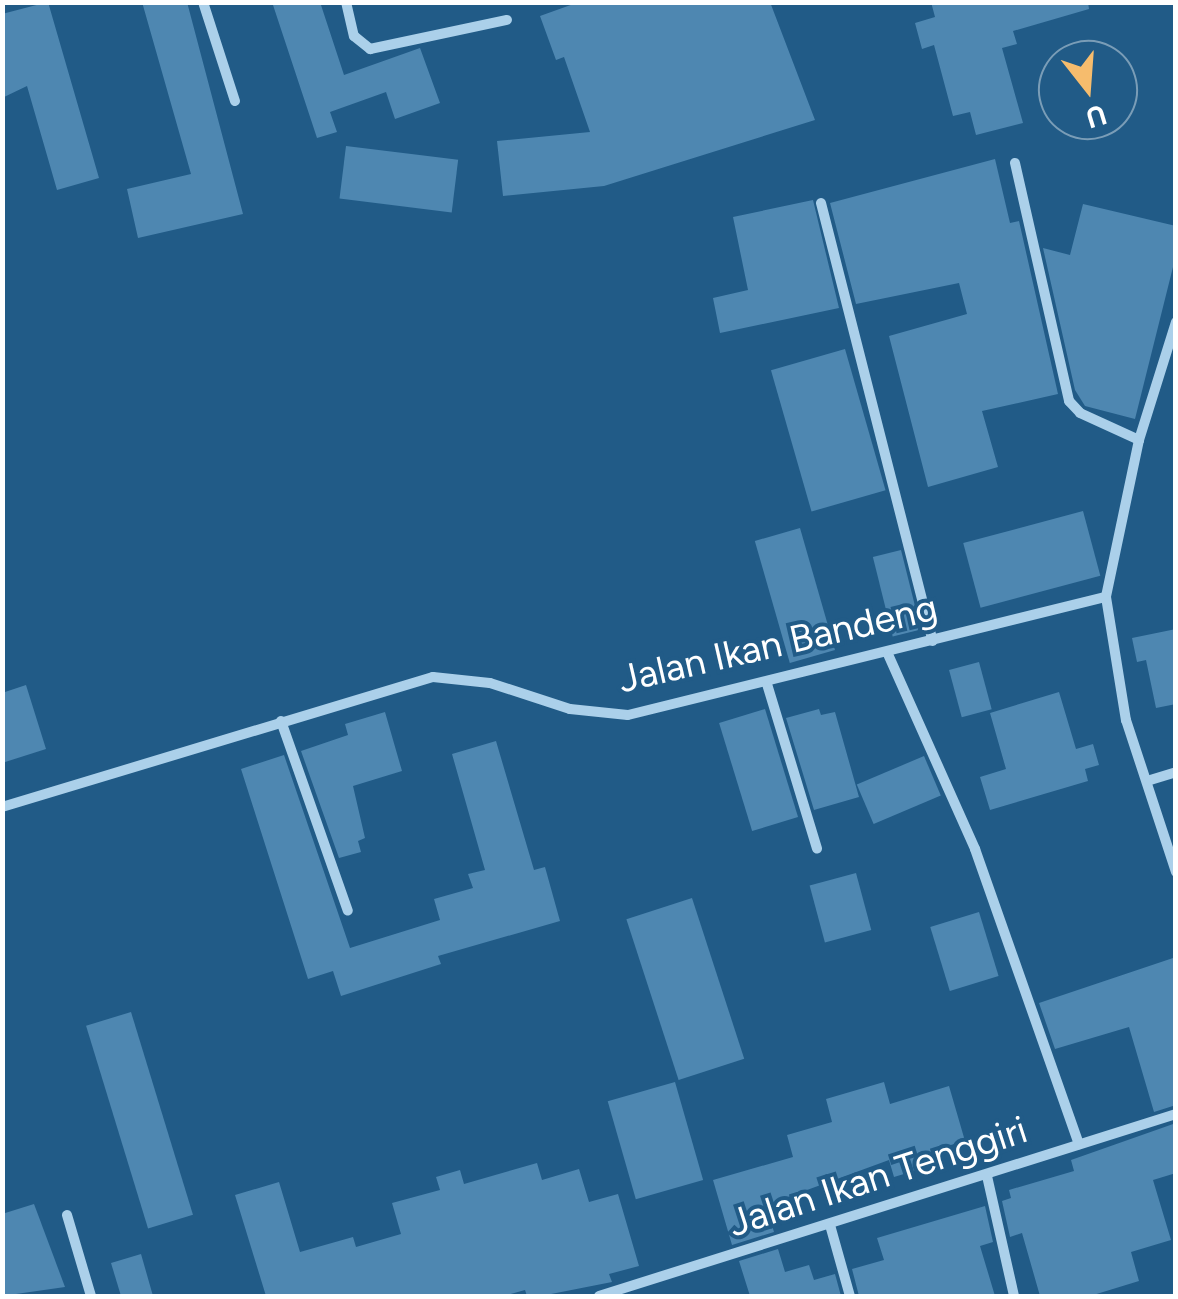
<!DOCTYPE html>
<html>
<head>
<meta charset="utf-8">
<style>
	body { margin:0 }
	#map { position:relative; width:1178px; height:1299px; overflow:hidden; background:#215b87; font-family:Figtree,sans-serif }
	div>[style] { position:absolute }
	.building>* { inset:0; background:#4e87b1; transform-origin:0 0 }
	.street>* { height:10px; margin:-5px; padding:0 5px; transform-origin:5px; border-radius:5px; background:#abd0ea }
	span { translate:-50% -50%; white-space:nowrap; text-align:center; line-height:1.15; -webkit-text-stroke:8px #215b87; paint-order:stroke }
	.street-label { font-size:38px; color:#fff }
	.frame { position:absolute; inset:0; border:5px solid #fff; pointer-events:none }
	.north { position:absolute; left:1038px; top:40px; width:100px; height:100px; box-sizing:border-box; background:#215b87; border:2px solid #7a9db7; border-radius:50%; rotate:163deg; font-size:28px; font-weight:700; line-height:40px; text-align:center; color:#fff }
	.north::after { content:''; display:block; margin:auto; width:35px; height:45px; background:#f6bc6d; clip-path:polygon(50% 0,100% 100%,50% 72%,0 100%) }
</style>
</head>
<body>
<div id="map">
	<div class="building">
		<div style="clip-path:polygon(48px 2px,99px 178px,57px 190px,27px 86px,2px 98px,2px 14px)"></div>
		<div style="clip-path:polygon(142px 2px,187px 2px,243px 214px,138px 238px,127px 189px,191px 174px)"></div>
		<div style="clip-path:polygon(272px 2px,320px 2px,344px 75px,420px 48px,440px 103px,395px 119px,386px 92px,330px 112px,337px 132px,317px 138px)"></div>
		<div style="clip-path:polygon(579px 2px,770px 2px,815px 120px,604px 186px,503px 196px,497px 141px,590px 132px,564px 57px,556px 60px,540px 16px)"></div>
		<div style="clip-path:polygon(931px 2px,1088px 2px,1089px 9px,1013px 31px,1017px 44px,1002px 48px,1023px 123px,976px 135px,970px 112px,953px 116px,934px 45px,922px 49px,915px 23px,935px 17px)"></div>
		<div style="left:346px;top:146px;width:113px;height:53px;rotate:7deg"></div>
		<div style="clip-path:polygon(995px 159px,1010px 223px,1019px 221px,1058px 394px,982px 411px,998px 467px,928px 487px,889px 336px,967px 314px,959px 283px,856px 304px,830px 203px)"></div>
		<div style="clip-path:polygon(813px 200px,839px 308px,720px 333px,713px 298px,748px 290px,733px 217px)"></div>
		<div style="clip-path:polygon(1083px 204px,1176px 226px,1176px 255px,1135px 419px,1085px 406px,1075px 390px,1043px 248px,1070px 255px)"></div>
		<div style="left:845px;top:349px;width:147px;height:77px;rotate:74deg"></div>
		<div style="left:1083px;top:511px;width:67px;height:124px;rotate:75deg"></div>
		<div style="left:800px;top:528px;width:127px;height:47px;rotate:74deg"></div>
		<div style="left:901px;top:550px;width:82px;height:29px;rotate:76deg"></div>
		<div style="clip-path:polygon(1176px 629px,1176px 704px,1156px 708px,1146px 660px,1137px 662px,1132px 638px)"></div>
		<div style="left:979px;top:662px;width:49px;height:31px;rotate:75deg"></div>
		<div style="clip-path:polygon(26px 685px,46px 749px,2px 763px,2px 693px)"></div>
		<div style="clip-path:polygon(1059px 692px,1076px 749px,1093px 744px,1099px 765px,1085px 769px,1088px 781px,990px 810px,980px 777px,1006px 769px,990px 713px)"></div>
		<div style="left:765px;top:709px;width:113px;height:48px;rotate:73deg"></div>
		<div style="clip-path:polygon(819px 709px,821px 715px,835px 712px,859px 797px,814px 810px,786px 718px)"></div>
		<div style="clip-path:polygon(385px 712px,402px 771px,353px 786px,365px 838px,358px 841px,361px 852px,339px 858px,301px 751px,348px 735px,345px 724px)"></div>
		<div style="clip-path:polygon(496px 741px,534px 870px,545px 867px,560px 921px,438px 956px,441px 964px,341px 996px,333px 971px,308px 979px,241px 769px,284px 755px,350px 948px,440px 920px,434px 899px,473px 888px,468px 874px,485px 870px,452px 754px)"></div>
		<div style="left:924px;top:756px;width:43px;height:73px;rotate:67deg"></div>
		<div style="left:856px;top:873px;width:59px;height:48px;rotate:75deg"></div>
		<div style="left:692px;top:898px;width:169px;height:69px;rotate:72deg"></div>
		<div style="left:979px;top:912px;width:67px;height:51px;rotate:73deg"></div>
		<div style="clip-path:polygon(1176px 957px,1176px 1105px,1154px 1112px,1129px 1027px,1055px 1049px,1039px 1003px)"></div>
		<div style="left:131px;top:1012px;width:212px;height:47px;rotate:73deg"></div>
		<div style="left:675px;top:1082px;width:102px;height:70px;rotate:74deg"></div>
		<div style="clip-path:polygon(884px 1082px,890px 1104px,949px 1086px,965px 1141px,933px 1150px,937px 1164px,894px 1177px,889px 1160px,766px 1205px,774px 1232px,732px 1245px,713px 1180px,793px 1157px,787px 1135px,832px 1122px,826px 1099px)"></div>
		<div style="clip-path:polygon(1176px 1123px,1176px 1173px,1153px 1180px,1171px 1240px,1131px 1252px,1139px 1281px,1090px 1296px,1040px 1296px,1022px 1233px,1010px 1237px,1002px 1201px,1011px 1198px,1009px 1190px,1074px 1171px,1071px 1160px)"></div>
		<div style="clip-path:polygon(537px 1163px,542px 1180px,579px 1169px,589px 1202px,618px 1194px,639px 1266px,609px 1274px,612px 1282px,541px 1296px,527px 1296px,525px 1290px,503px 1296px,266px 1296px,235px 1195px,279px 1182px,300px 1252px,353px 1237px,356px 1247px,401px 1234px,392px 1203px,440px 1190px,436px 1177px,460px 1170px,464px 1184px)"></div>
		<div style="clip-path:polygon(34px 1204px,65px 1287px,2px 1296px,2px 1214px)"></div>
		<div style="clip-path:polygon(985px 1206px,993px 1242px,980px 1246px,995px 1296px,859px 1296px,852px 1269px,884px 1260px,877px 1238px)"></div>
		<div style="clip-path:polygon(778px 1249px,785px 1272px,809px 1265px,814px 1280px,835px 1274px,841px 1296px,750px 1296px,739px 1261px)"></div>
		<div style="clip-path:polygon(141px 1254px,153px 1296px,121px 1296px,111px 1263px)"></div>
	</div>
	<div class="street">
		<div style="left:203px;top:2px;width:104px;rotate:72.1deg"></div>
		<div style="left:346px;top:2px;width:35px;rotate:77deg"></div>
		<div style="left:354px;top:36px;width:21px;rotate:39deg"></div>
		<div style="left:370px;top:49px;width:140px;rotate:-12deg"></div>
		<div style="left:1015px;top:163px;width:244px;rotate:77.2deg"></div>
		<div style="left:1069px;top:401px;width:16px;rotate:47deg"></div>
		<div style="left:1080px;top:413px;width:65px;rotate:24.6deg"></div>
		<div style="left:821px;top:203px;width:452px;rotate:75.7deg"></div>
		<div style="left:1176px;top:322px;width:124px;rotate:107.4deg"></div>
		<div style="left:1139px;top:440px;width:160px;rotate:101.9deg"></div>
		<div style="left:1106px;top:597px;width:125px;rotate:80.8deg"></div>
		<div style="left:1126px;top:720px;width:160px;rotate:71.8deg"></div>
		<div style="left:887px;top:652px;width:216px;rotate:65.9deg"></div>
		<div style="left:975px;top:849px;width:313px;rotate:70.6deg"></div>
		<div style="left:767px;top:684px;width:172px;rotate:73.1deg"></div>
		<div style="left:281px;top:721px;width:201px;rotate:70.6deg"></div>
		<div style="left:1147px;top:781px;width:30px;rotate:-17deg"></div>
		<div style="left:2px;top:807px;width:450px;rotate:-16.8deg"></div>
		<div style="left:433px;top:677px;width:57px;rotate:6deg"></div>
		<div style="left:490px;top:683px;width:84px;rotate:18deg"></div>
		<div style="left:570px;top:709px;width:58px;rotate:5.9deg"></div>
		<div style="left:628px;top:715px;width:492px;rotate:-13.9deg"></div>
		<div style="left:987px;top:1176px;width:123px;rotate:77.3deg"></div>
		<div style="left:67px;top:1215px;width:84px;rotate:73.5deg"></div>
		<div style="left:830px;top:1225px;width:74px;rotate:74.3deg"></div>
		<div style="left:599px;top:1296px;width:605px;rotate:-17.51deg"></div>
	</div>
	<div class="street-label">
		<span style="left:778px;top:644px;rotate:-13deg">Jalan Ikan Bandeng</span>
		<span style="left:878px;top:1177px;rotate:-18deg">Jalan Ikan Tenggiri</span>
	</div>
	<div class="frame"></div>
	<div class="north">U</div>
</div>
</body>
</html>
